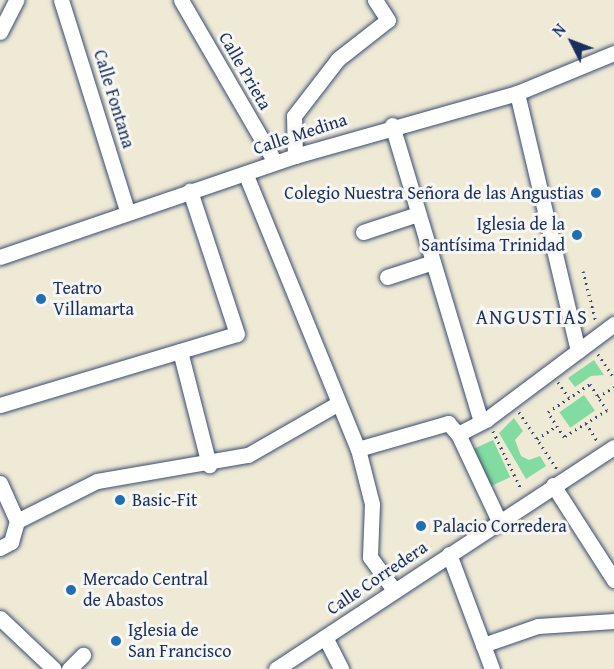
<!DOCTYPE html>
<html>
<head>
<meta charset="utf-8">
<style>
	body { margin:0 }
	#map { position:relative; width:614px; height:669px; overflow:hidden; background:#efead6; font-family:"Gentium Book Plus",serif }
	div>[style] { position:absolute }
	.green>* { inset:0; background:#82dba0; transform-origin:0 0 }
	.path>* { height:3px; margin-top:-1.5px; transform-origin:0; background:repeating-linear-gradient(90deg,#3b4b70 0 1.5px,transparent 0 6px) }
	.roads { filter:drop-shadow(0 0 2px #3b4b70) drop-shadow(0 0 2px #3b4b70) }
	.minor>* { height:15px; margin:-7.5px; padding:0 7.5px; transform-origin:7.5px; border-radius:7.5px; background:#fff }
	.dots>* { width:16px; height:16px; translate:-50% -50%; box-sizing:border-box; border:3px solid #f6f6f2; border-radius:50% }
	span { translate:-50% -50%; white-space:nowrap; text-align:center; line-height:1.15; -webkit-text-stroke:6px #f6f6f2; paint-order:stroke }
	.street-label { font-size:18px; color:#1b2f5e }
	.poi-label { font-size:18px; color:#1b2f5e }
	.right { translate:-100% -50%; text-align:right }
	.left { translate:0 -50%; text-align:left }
	.neighbourhood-label { font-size:20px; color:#1b2f5e; letter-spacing:1.5px }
	.north { position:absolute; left:542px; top:12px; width:60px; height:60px; -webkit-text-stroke:4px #f6f6f2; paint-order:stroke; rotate:312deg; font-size:16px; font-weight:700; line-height:24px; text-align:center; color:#1b2f5e }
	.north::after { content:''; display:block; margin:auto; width:21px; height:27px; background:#1b2f5e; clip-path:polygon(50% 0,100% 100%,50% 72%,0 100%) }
</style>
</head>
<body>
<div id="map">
	<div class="green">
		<div style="clip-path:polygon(594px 360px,604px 375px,591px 376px,575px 387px,568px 378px)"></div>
		<div style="left:584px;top:395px;width:19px;height:30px;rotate:55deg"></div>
		<div style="clip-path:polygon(514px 418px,523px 431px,515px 440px,521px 456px,529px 460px,540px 456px,546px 466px,526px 479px,499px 433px)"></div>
		<div style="left:493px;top:440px;width:41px;height:21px;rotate:65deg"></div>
	</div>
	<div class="path">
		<div style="left:583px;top:271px;width:53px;rotate:75.7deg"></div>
		<div style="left:598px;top:354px;width:29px;rotate:56deg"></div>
		<div style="left:558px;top:382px;width:19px;rotate:55deg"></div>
		<div style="left:590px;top:384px;width:31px;rotate:57deg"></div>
		<div style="left:607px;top:410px;width:51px;rotate:147.9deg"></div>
		<div style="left:564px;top:437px;width:30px;rotate:-123deg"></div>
		<div style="left:548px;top:412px;width:50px;rotate:-33.7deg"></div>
		<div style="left:598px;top:397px;width:19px;rotate:-32deg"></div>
		<div style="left:519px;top:412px;width:69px;rotate:56.3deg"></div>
		<div style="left:586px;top:423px;width:22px;rotate:58deg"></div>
		<div style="left:493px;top:431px;width:64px;rotate:64.2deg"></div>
		<div style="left:537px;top:439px;width:23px;rotate:-34deg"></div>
	</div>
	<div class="roads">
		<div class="minor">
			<div style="left:61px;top:0;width:220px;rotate:72.6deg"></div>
			<div style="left:181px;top:0;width:187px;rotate:59.9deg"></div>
			<div style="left:0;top:32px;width:36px;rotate:-63deg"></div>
			<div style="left:517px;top:93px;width:265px;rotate:76.7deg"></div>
			<div style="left:392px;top:125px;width:310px;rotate:73.3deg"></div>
			<div style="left:295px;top:156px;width:40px;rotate:-91.4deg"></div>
			<div style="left:294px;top:116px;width:72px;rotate:-52.3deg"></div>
			<div style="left:338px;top:59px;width:63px;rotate:-38deg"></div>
			<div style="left:388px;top:20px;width:24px;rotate:-123deg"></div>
			<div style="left:248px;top:180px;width:291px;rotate:67.8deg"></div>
			<div style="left:358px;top:449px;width:57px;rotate:75.7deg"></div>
			<div style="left:372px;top:504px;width:53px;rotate:92.2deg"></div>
			<div style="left:370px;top:557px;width:37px;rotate:54deg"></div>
			<div style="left:363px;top:232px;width:58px;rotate:-18.1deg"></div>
			<div style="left:0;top:257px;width:312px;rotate:-18.9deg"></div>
			<div style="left:295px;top:156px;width:231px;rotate:-15.8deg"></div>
			<div style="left:517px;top:93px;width:105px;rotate:-22.4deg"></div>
			<div style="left:387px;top:277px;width:48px;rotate:-18.1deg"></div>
			<div style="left:180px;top:351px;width:118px;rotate:75.7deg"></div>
			<div style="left:0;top:405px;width:247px;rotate:-16.7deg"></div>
			<div style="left:237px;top:334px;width:151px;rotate:-108.2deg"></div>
			<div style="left:358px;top:449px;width:94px;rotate:-16.1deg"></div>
			<div style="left:448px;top:423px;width:15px;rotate:48deg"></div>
			<div style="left:0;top:483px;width:42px;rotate:65.9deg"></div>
			<div style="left:553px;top:485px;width:113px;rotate:57.3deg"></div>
			<div style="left:499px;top:521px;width:96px;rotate:-115.2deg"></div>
			<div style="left:458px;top:434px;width:33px;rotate:-27deg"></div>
			<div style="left:487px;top:419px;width:159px;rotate:-36.8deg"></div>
			<div style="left:0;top:548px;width:13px;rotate:-29deg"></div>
			<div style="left:11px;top:542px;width:22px;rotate:-74deg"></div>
			<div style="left:17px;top:521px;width:89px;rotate:-26.6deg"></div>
			<div style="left:97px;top:481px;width:153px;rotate:-9.8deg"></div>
			<div style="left:248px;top:455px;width:103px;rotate:-29.8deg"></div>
			<div style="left:449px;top:554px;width:123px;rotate:69.5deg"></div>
			<div style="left:0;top:618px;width:74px;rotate:43.4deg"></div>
			<div style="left:325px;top:637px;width:36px;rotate:63deg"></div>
			<div style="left:483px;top:645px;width:58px;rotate:-19.1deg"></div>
			<div style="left:538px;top:626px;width:76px;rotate:-3.8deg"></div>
			<div style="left:69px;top:669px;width:20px;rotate:-45deg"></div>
			<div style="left:276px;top:669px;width:404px;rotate:-33.3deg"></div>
		</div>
	</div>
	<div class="dots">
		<div style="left:596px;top:193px;background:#1f6fb2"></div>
		<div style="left:577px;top:235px;background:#1f6fb2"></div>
		<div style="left:41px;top:299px;background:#1f6fb2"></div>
		<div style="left:120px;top:500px;background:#1f6fb2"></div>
		<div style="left:421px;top:526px;background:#1f6fb2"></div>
		<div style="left:71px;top:590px;background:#1f6fb2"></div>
		<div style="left:116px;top:641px;background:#1f6fb2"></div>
	</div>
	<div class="street-label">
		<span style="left:245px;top:71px;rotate:60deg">Calle Prieta</span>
		<span style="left:114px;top:99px;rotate:73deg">Calle Fontana</span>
		<span style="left:300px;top:134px;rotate:-18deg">Calle Medina</span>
		<span style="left:377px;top:578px;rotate:-34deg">Calle Corredera</span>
	</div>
	<div class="poi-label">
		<span class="right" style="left:584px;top:193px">Colegio Nuestra Señora de las Angustias</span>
		<span class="right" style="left:565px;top:235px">Iglesia de la<br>Santísima Trinidad</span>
		<span class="left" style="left:53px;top:299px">Teatro<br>Villamarta</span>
		<span class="left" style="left:132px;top:500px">Basic-Fit</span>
		<span class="left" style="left:433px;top:526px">Palacio Corredera</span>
		<span class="left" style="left:83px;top:590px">Mercado Central<br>de Abastos</span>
		<span class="left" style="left:128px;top:641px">Iglesia de<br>San Francisco</span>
	</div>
	<div class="neighbourhood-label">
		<span style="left:532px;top:316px">ANGUSTIAS</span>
	</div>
	<div class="north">N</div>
</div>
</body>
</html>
